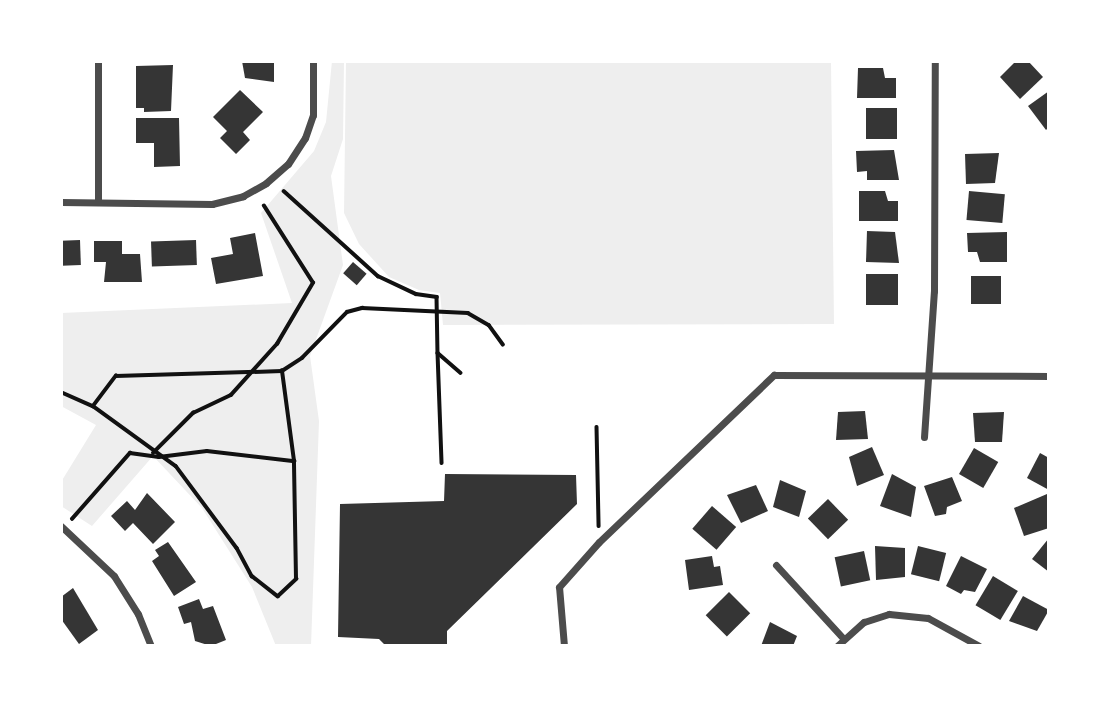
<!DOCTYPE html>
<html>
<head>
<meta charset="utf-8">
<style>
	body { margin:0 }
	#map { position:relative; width:1110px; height:707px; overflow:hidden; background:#fff; font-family:"Source Serif 4",serif }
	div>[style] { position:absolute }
	.green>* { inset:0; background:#eee }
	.building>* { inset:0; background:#353535; transform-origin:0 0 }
	.path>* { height:3.5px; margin:-1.75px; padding:0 1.75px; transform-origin:1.75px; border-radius:1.75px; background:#111 }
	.minor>* { height:7px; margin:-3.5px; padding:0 3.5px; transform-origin:3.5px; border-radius:3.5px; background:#4c4c4c }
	span { translate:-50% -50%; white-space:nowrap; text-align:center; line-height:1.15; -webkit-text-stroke:6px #fff; paint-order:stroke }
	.frame { position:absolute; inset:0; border:63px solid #fff; pointer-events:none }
</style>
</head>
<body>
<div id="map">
	<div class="green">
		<div style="clip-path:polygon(332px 61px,344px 61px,343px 139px,331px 176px,343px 265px,310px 356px,319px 421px,311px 646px,276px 646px,252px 587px,202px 508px,153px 456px,92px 526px,61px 506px,61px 482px,96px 425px,61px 406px,61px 313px,292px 303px,261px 213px,314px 151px,326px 122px)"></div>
		<div style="clip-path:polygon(346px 61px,831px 61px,834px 324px,443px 325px,440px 293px,419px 290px,389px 277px,359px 244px,344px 213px)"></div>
	</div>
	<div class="building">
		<div style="clip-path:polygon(242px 61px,274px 63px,274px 82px,245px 78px)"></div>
		<div style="clip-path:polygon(1016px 61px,1028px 61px,1043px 77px,1020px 99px,1000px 77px)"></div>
		<div style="clip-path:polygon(173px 65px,171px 111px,144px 112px,144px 108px,136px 108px,136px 66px)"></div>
		<div style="clip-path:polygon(858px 68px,883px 68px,885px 78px,896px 78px,896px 98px,857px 98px)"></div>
		<div style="clip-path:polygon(240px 90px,263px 112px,243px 132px,250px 140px,236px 154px,220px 138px,227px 131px,213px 117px)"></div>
		<div style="clip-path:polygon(1049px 91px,1049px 127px,1046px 130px,1028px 106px)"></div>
		<div style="left:897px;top:108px;width:31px;height:31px;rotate:90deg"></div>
		<div style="clip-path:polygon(136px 118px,179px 118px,180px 166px,154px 167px,154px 143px,136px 143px)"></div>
		<div style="clip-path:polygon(894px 150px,899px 180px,867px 180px,867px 171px,857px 172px,856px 151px)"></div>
		<div style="clip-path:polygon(999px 153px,995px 183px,966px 184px,965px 154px)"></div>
		<div style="clip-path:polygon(859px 191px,885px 191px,888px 201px,898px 201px,898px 221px,859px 221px)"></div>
		<div style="left:969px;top:191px;width:36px;height:29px;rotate:5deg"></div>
		<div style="clip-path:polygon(867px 231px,895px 232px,899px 263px,866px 262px)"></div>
		<div style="clip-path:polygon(1007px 232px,1007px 262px,980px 262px,977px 252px,968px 252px,967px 233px)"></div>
		<div style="clip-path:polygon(255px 233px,263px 276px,216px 284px,211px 258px,233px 254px,230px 238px)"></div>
		<div style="left:80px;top:240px;width:25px;height:19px;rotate:88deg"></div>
		<div style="left:196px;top:240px;width:25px;height:45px;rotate:88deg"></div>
		<div style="clip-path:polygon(94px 241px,122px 241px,122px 254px,140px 254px,142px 282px,104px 282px,106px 262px,94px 262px)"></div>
		<div style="left:353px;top:262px;width:18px;height:15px;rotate:41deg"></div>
		<div style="left:866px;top:274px;width:32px;height:31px"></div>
		<div style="left:971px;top:276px;width:30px;height:28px"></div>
		<div style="clip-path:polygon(865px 411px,868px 439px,836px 440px,838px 412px)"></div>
		<div style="clip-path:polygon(1004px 412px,1002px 442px,975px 442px,973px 413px)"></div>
		<div style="clip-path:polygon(872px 447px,884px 475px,857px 486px,849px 457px)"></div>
		<div style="left:974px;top:448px;width:28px;height:30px;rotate:30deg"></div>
		<div style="clip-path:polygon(1040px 453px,1049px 458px,1049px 490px,1027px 478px)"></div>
		<div style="clip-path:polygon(445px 474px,576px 475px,577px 504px,447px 631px,447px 646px,386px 646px,379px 639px,338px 637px,340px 504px,444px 501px)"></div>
		<div style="clip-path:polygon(892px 474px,916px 487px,911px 517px,880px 506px)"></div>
		<div style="clip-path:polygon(952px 477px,962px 501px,947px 507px,946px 514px,935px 516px,924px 486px)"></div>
		<div style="clip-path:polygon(780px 480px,806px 491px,799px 517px,773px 507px)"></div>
		<div style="clip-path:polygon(756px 485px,768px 511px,741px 523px,727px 495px)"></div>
		<div style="clip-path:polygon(147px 493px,175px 522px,153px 544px,133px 523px,125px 531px,111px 516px,127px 501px,135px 510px)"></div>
		<div style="clip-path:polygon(1047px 494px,1049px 528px,1024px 536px,1014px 508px)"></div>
		<div style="left:828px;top:499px;width:29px;height:28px;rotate:46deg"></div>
		<div style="left:712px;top:506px;width:32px;height:30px;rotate:41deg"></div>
		<div style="clip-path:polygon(1049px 538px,1049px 572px,1032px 559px)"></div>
		<div style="clip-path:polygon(168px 542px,196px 582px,174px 596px,152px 561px,159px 556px,155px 550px)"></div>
		<div style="clip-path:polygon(875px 546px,905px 548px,905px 577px,876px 580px)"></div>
		<div style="left:918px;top:546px;width:29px;height:29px;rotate:14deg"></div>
		<div style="left:864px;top:551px;width:30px;height:30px;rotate:78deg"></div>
		<div style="clip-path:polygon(712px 556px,714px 567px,720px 566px,723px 585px,689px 590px,685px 560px)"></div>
		<div style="clip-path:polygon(961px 556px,987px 569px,975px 592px,964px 590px,961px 594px,946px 586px)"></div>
		<div style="left:993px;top:576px;width:29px;height:34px;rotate:31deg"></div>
		<div style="clip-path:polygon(73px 588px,98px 630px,79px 644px,61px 619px,61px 597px)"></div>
		<div style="left:729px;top:592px;width:30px;height:33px;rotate:45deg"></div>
		<div style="clip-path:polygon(1023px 596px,1049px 610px,1037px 631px,1009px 621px)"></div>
		<div style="clip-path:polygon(199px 599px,203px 609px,213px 606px,226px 640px,211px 646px,195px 641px,191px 622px,184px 624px,178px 607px)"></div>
		<div style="clip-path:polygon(770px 622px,797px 636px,793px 646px,761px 646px)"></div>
	</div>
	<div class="path">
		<div style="left:284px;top:191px;width:127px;rotate:42.1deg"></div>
		<div style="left:378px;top:276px;width:42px;rotate:25.3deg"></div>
		<div style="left:416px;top:294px;width:21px;rotate:8deg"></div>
		<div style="left:437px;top:297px;width:56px;rotate:89deg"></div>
		<div style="left:438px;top:353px;width:30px;rotate:41deg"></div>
		<div style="left:438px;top:353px;width:110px;rotate:87.9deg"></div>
		<div style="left:61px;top:392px;width:35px;rotate:24deg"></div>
		<div style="left:93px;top:406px;width:102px;rotate:35.9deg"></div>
		<div style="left:176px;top:466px;width:102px;rotate:53.4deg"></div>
		<div style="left:237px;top:548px;width:32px;rotate:62deg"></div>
		<div style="left:252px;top:576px;width:33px;rotate:38deg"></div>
		<div style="left:278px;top:596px;width:25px;rotate:-43deg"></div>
		<div style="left:296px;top:579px;width:118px;rotate:-91deg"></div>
		<div style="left:294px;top:461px;width:91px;rotate:-97.6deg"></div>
		<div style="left:93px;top:406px;width:38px;rotate:-53deg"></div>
		<div style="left:116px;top:376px;width:166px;rotate:-1.7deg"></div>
		<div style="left:282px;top:371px;width:24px;rotate:-33deg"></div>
		<div style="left:302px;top:358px;width:64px;rotate:-45.6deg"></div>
		<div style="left:347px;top:312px;width:16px;rotate:-15deg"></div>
		<div style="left:362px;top:308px;width:106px;rotate:2.7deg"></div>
		<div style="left:468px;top:313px;width:24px;rotate:30deg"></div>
		<div style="left:489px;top:325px;width:24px;rotate:54deg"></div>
		<div style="left:597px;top:427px;width:99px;rotate:88.8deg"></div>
		<div style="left:153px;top:453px;width:57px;rotate:-45deg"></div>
		<div style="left:193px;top:413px;width:42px;rotate:-25.3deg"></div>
		<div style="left:231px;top:395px;width:69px;rotate:-48deg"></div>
		<div style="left:277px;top:344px;width:71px;rotate:-59.5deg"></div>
		<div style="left:313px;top:283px;width:91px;rotate:-122.5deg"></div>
		<div style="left:72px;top:519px;width:88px;rotate:-48.7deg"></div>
		<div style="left:130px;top:453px;width:29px;rotate:8deg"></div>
		<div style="left:159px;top:457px;width:48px;rotate:-7.1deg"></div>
		<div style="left:207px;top:451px;width:88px;rotate:6.6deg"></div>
	</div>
	<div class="minor">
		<div style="left:98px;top:201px;width:140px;rotate:-90deg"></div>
		<div style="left:61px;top:202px;width:151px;rotate:0.8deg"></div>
		<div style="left:212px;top:204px;width:32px;rotate:-14deg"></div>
		<div style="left:243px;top:196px;width:26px;rotate:-29deg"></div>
		<div style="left:266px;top:183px;width:29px;rotate:-41deg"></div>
		<div style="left:288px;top:164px;width:31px;rotate:-57deg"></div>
		<div style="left:305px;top:138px;width:24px;rotate:-71deg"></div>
		<div style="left:313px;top:115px;width:54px;rotate:-90deg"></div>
		<div style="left:924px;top:437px;width:146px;rotate:-86.1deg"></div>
		<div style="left:934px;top:291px;width:230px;rotate:-89.8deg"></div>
		<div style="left:61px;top:526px;width:73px;rotate:43.3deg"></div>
		<div style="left:114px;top:576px;width:45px;rotate:57.7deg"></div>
		<div style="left:138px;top:614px;width:35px;rotate:68deg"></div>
		<div style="left:776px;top:565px;width:99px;rotate:47.5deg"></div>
		<div style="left:564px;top:646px;width:59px;rotate:-94.8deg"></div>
		<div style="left:559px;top:587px;width:60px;rotate:-48.4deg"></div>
		<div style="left:599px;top:542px;width:242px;rotate:-43.7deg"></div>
		<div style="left:774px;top:375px;width:275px;rotate:0.2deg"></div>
		<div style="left:837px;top:646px;width:36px;rotate:-42deg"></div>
		<div style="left:864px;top:622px;width:26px;rotate:-18deg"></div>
		<div style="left:889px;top:614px;width:39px;rotate:6deg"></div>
		<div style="left:928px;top:618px;width:58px;rotate:28.8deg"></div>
	</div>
	<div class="frame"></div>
</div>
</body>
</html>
